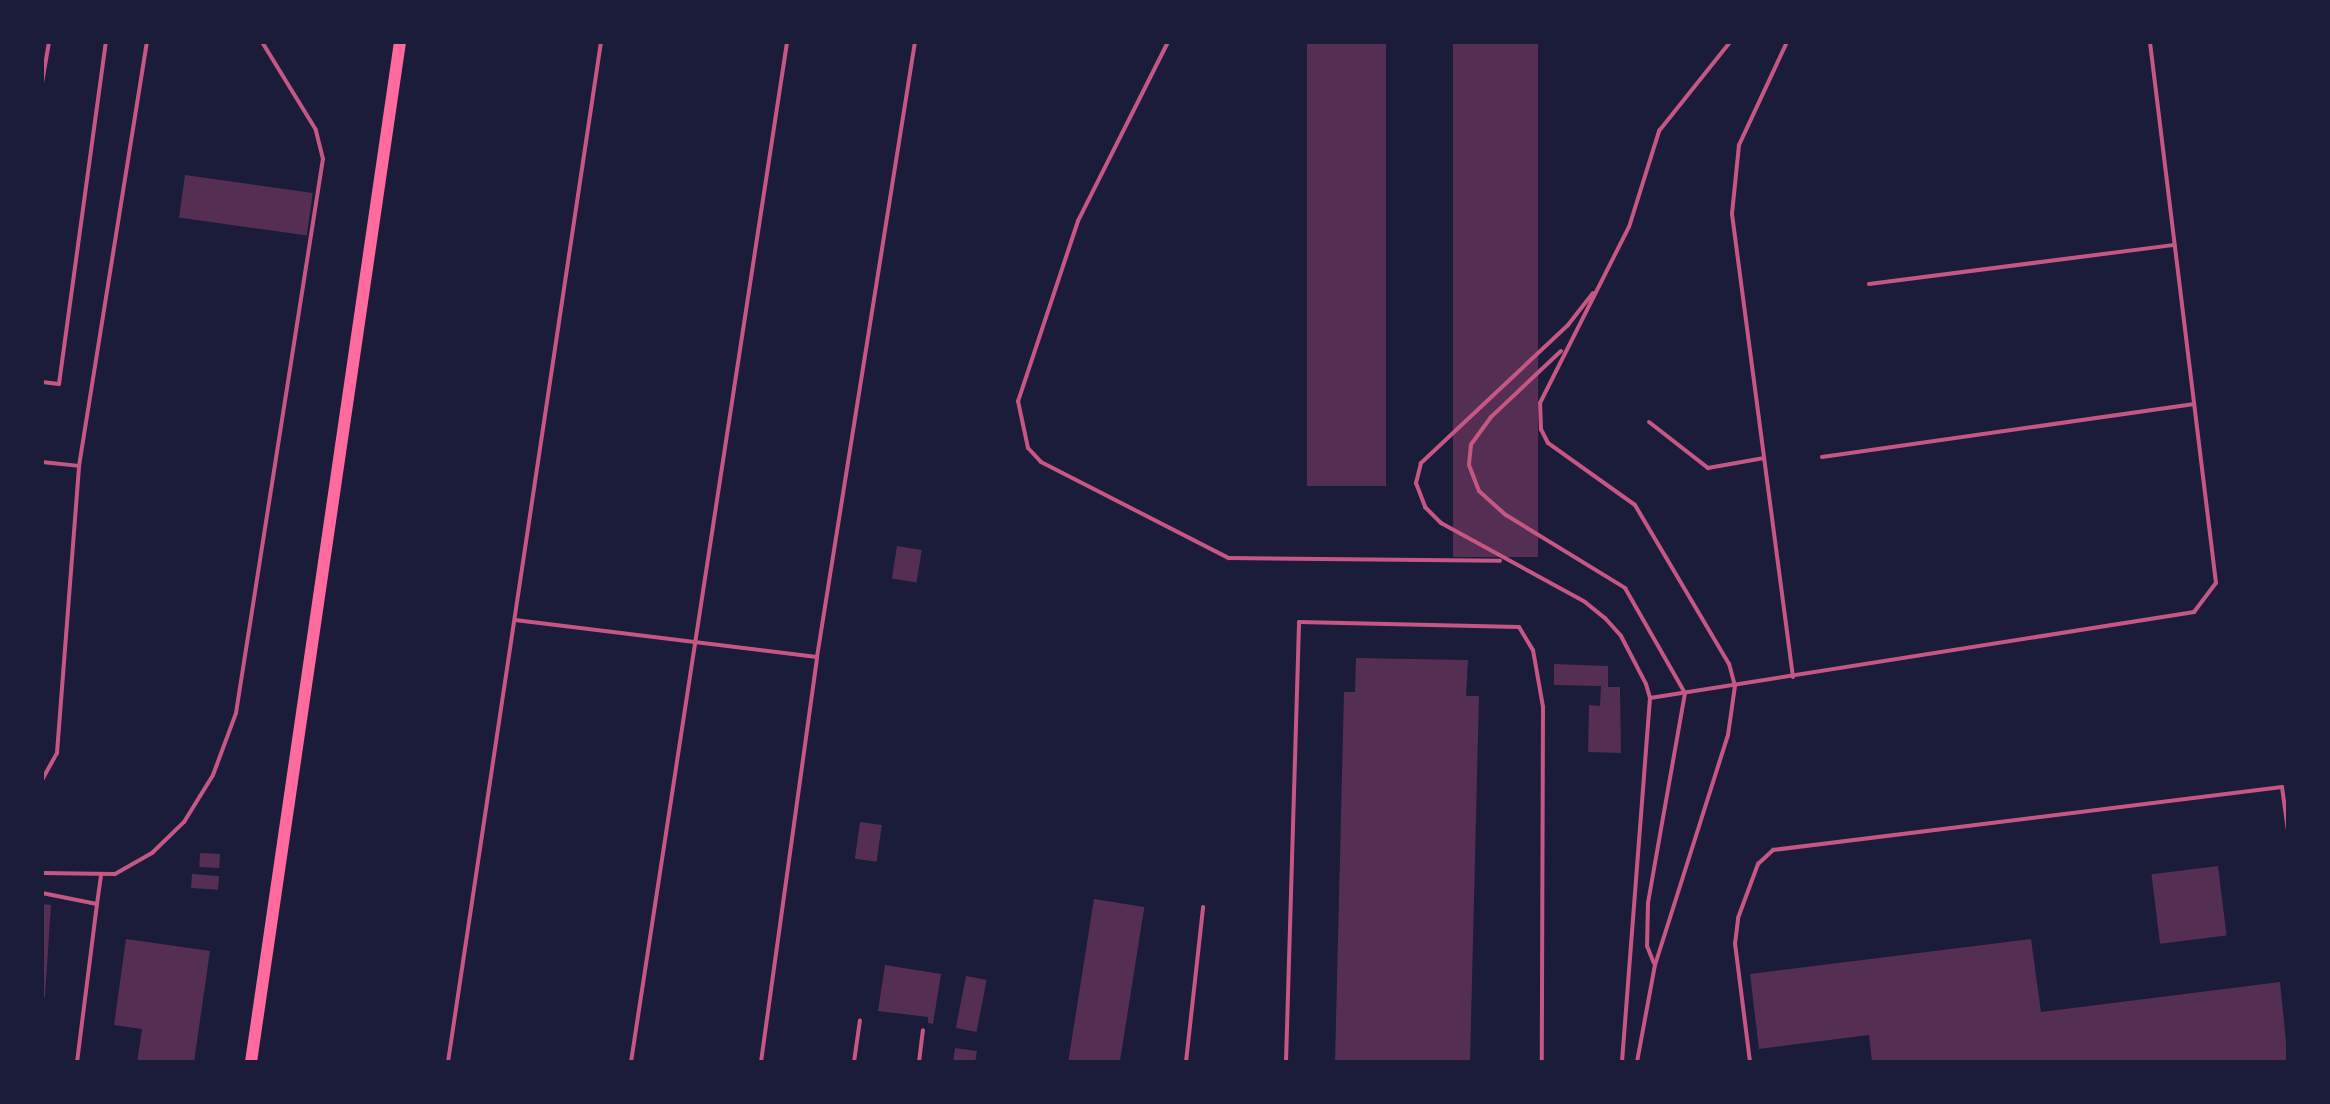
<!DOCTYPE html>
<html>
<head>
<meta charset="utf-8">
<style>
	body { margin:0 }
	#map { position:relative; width:2330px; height:1104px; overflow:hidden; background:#1b1b3a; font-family:"Source Sans 3",sans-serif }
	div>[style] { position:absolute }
	.building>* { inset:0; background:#542f53; transform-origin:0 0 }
	.service>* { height:4px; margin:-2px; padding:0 2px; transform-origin:2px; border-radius:2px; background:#c65784 }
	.secondary>* { height:12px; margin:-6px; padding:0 6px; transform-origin:6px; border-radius:6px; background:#ff6b9d }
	span { translate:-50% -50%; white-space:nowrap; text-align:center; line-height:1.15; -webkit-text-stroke:8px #1b1b3a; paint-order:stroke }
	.frame { position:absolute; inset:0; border:44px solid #1b1b3a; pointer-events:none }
</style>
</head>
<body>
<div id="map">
	<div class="building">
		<div style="left:1307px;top:42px;width:79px;height:444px"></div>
		<div style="left:1453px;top:42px;width:85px;height:515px"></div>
		<div style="left:185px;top:175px;width:129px;height:43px;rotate:8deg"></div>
		<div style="left:897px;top:546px;width:25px;height:33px;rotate:9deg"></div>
		<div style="clip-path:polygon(1356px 658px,1468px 660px,1466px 696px,1479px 696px,1470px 1062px,1335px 1062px,1344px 692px,1355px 692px)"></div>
		<div style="clip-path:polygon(1554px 664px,1608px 666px,1608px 687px,1620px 687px,1621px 753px,1588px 752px,1589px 705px,1600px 706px,1601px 686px,1554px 685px)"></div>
		<div style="left:860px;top:822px;width:22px;height:37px;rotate:8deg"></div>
		<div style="left:200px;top:853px;width:20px;height:14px;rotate:3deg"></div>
		<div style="left:2218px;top:866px;width:70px;height:67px;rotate:83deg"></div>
		<div style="left:192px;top:874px;width:27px;height:14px;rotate:4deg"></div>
		<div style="left:1094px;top:899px;width:51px;height:165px;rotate:9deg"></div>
		<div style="clip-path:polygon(42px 904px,51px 905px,45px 997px,42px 997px)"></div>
		<div style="clip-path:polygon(126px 939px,210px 951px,194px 1062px,137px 1062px,142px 1029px,114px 1025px)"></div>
		<div style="clip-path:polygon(2031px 939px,2041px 1012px,2280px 982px,2288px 1062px,1872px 1062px,1869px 1035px,1759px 1049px,1750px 974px)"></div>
		<div style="clip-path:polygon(885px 965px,941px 974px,933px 1024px,928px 1023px,928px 1017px,878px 1011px)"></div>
		<div style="left:966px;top:976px;width:21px;height:53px;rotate:11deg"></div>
		<div style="clip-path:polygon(955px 1048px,977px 1051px,975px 1062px,953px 1062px)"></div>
	</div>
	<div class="service">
		<div style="left:1168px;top:42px;width:200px;rotate:116.7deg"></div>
		<div style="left:1078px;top:221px;width:190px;rotate:108.4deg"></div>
		<div style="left:1018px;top:401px;width:48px;rotate:78deg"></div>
		<div style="left:1028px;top:448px;width:19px;rotate:47deg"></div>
		<div style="left:1041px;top:462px;width:211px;rotate:27.1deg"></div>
		<div style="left:1229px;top:558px;width:271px;rotate:0.6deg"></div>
		<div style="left:1787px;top:42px;width:114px;rotate:115deg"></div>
		<div style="left:1739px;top:145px;width:69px;rotate:95.8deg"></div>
		<div style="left:1732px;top:214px;width:467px;rotate:82.5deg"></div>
		<div style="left:42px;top:83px;width:42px;rotate:-80.3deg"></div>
		<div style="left:1869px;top:284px;width:308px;rotate:-7.3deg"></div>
		<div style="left:1593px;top:293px;width:41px;rotate:128deg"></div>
		<div style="left:1568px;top:325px;width:202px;rotate:136.8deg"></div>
		<div style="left:1421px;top:463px;width:21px;rotate:104deg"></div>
		<div style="left:1416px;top:483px;width:26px;rotate:69deg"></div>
		<div style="left:1425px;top:507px;width:23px;rotate:45deg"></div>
		<div style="left:1441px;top:523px;width:164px;rotate:28.7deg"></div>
		<div style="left:1585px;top:602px;width:26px;rotate:39deg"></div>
		<div style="left:1605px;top:618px;width:24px;rotate:48deg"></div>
		<div style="left:1621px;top:636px;width:54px;rotate:62.5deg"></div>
		<div style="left:1646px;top:684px;width:15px;rotate:74deg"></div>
		<div style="left:1650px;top:698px;width:365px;rotate:94.4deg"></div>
		<div style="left:1561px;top:351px;width:96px;rotate:136.7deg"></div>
		<div style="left:1491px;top:417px;width:34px;rotate:126deg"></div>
		<div style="left:1471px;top:445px;width:20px;rotate:96deg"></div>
		<div style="left:1469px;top:465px;width:28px;rotate:69deg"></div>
		<div style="left:1479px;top:491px;width:36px;rotate:42deg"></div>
		<div style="left:1506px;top:515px;width:140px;rotate:31.5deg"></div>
		<div style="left:1625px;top:588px;width:121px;rotate:60.3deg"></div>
		<div style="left:1685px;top:693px;width:213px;rotate:100deg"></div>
		<div style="left:1648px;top:903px;width:43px;rotate:91.3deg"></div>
		<div style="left:1647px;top:946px;width:18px;rotate:68deg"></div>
		<div style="left:42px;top:382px;width:17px;rotate:7deg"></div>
		<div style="left:59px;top:384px;width:345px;rotate:-82.2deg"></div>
		<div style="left:1649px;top:422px;width:75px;rotate:37.9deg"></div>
		<div style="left:1708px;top:468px;width:57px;rotate:-10.1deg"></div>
		<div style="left:1822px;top:457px;width:376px;rotate:-8.1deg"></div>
		<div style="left:42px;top:462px;width:37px;rotate:6deg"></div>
		<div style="left:515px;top:620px;width:304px;rotate:7deg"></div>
		<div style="left:1650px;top:698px;width:551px;rotate:-8.98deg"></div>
		<div style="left:2194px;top:612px;width:36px;rotate:-53deg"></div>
		<div style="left:2216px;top:583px;width:545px;rotate:-96.96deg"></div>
		<div style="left:42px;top:780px;width:31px;rotate:-61deg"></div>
		<div style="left:57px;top:753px;width:288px;rotate:-85.6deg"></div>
		<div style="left:79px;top:466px;width:429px;rotate:-80.9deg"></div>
		<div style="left:42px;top:873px;width:73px;rotate:0.8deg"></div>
		<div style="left:115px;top:874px;width:43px;rotate:-29.6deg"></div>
		<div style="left:152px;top:853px;width:45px;rotate:-44.1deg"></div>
		<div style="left:184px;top:822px;width:55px;rotate:-58.3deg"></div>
		<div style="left:213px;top:775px;width:66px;rotate:-69.6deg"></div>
		<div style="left:236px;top:713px;width:561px;rotate:-81.08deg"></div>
		<div style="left:323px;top:159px;width:30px;rotate:-104deg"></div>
		<div style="left:316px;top:130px;width:103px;rotate:-121.5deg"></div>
		<div style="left:42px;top:893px;width:56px;rotate:11.3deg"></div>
		<div style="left:97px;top:904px;width:159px;rotate:97.2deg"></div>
		<div style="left:97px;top:904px;width:29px;rotate:-82deg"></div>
		<div style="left:448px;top:1062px;width:1031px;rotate:-81.47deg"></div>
		<div style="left:631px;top:1062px;width:1032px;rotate:-81.3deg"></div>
		<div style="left:761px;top:1062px;width:409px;rotate:-82.1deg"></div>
		<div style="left:817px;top:657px;width:623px;rotate:-80.95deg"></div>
		<div style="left:854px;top:1062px;width:42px;rotate:-81.9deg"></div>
		<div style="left:919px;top:1062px;width:32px;rotate:-83deg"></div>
		<div style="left:1186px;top:1062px;width:156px;rotate:-83.7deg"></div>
		<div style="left:1286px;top:1062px;width:440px;rotate:-88.3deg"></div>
		<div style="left:1299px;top:622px;width:220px;rotate:1.3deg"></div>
		<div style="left:1519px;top:627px;width:27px;rotate:59deg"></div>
		<div style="left:1533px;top:650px;width:58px;rotate:80deg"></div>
		<div style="left:1543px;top:707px;width:355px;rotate:90.2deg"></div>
		<div style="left:1637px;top:1062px;width:99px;rotate:-79.5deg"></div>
		<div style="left:1655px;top:965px;width:241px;rotate:-72.4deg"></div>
		<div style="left:1728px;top:735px;width:49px;rotate:-81.9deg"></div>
		<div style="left:1735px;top:686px;width:23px;rotate:-105deg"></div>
		<div style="left:1729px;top:664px;width:185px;rotate:-120.6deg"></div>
		<div style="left:1635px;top:505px;width:107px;rotate:-144.5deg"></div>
		<div style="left:1548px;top:443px;width:16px;rotate:-117deg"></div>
		<div style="left:1541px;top:429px;width:26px;rotate:-92deg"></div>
		<div style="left:1540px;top:403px;width:197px;rotate:-63.2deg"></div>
		<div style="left:1629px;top:227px;width:101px;rotate:-72.6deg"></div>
		<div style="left:1659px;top:131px;width:114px;rotate:-51.4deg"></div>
		<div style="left:1750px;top:1062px;width:119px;rotate:-97.2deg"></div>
		<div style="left:1735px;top:944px;width:26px;rotate:-83deg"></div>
		<div style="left:1738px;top:918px;width:58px;rotate:-69.7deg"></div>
		<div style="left:1758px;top:864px;width:21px;rotate:-43deg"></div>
		<div style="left:1773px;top:850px;width:513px;rotate:-7.06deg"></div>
		<div style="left:2282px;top:787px;width:44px;rotate:82.2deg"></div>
	</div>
	<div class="secondary">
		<div style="left:251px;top:1062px;width:1031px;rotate:-81.69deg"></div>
	</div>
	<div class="frame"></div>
</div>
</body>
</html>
